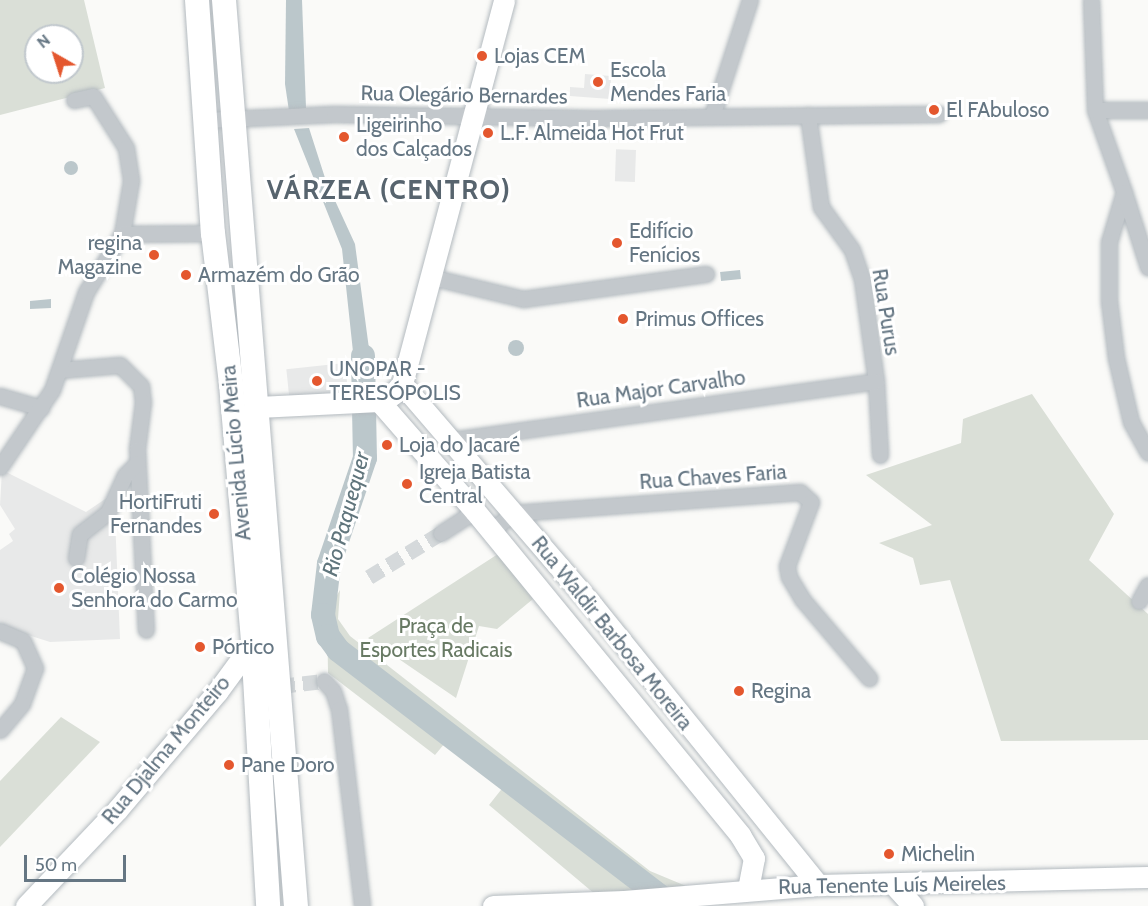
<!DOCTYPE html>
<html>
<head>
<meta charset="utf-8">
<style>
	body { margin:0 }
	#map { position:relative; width:1148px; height:906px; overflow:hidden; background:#fafaf8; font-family:Cabin,sans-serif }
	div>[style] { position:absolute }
	.built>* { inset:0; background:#e8e9e9; transform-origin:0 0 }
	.green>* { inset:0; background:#dadfd7 }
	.water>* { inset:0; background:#bbc7cb; transform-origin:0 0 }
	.round { border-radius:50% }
	.river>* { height:24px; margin:-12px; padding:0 12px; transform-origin:12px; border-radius:12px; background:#bbc7cb }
	.street-tunnel>* { height:15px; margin-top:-7.5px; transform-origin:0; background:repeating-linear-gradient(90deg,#d5d9db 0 15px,transparent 0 23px) }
	.roads { filter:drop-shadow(0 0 2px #b3babf) drop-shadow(0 0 2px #b3babf) }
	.street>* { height:15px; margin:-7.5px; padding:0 7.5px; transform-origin:7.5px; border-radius:7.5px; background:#c3c8cc }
	.secondary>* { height:21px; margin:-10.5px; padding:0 10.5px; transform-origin:10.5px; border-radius:10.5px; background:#fff }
	.primary>* { height:24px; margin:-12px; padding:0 12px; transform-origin:12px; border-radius:12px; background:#fff }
	.dots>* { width:16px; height:16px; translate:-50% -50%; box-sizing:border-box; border:3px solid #fff; border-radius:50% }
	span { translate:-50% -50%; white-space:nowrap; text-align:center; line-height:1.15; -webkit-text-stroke:6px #fff; paint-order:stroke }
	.poi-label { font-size:21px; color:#657683 }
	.left { translate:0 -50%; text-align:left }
	.right { translate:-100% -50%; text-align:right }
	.street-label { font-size:21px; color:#657683 }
	.park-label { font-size:21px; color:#687a64 }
	.water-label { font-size:22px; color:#60757c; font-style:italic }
	.district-label { font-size:27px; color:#57646e; font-weight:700; letter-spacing:1.5px }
	.north { position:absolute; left:24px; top:24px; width:60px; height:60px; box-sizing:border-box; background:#fff; border:2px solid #c1c8cd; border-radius:50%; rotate:321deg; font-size:16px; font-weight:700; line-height:24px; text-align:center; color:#657683 }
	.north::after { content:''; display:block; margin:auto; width:21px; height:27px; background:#e4572e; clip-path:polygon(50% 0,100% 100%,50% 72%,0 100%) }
	.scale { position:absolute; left:24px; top:855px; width:102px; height:27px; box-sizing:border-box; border:3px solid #657683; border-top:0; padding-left:8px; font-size:18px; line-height:21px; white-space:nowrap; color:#657683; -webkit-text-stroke:4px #fff; paint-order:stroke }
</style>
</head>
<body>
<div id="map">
	<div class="built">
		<div style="clip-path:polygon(585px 74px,611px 76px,610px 99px,570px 96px,570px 87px,584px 88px)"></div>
		<div style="left:636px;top:150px;width:32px;height:20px;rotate:92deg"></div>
		<div style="left:345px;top:363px;width:28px;height:59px;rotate:84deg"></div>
		<div style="clip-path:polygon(2px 470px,86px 512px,114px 493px,120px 639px,50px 642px,0 626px,0 550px,13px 541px,9px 534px,15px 529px,0 505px)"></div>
	</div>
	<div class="green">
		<div style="clip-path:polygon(evenodd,0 0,84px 0,105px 88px,0 115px,0 0,36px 36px,72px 36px,72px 72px,36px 72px,36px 36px)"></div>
		<div style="clip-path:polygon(1032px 394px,1114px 514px,1089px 560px,1148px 614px,1148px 740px,1001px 741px,950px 580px,920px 585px,913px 558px,879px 543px,932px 525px,866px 475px,961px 443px,963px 419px)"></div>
		<div style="clip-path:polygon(498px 554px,533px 599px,497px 629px,479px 626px,456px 698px,368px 638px)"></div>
		<div style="clip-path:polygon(340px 590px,338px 619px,350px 636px,650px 871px,698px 891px,602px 900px,489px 805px,512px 776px,455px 731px,435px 755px,328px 673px,327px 612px)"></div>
		<div style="clip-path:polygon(61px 717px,100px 742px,0 847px,0 781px)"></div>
	</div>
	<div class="water">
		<div style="clip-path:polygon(286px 0,302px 0,306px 108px,289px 111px,285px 84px)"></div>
		<div style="clip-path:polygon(309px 128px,326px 181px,355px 244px,374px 386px,357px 389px,342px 249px,294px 129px)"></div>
		<div class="round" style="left:64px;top:161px;width:14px;height:14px"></div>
		<div style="left:740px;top:270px;width:9px;height:20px;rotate:84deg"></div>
		<div style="clip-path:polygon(51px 299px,51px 308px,30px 309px,30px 301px)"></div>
		<div class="round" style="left:508px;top:340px;width:16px;height:16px"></div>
	</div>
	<div class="river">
		<div style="left:363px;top:356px;width:102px;rotate:88.9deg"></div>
		<div style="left:365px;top:458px;width:112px;rotate:108.8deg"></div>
		<div style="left:329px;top:564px;width:51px;rotate:96.7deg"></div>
		<div style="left:323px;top:615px;width:22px;rotate:77deg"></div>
		<div style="left:328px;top:636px;width:17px;rotate:54deg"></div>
		<div style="left:338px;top:650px;width:422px;rotate:37.4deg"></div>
	</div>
	<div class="street-tunnel">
		<div style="left:369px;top:577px;width:84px;rotate:-31.4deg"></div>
		<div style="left:280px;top:686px;width:44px;rotate:-6.5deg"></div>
	</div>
	<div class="roads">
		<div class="street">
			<div style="left:1091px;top:0;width:110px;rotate:87.9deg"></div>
			<div style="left:1095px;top:110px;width:87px;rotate:70.5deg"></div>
			<div style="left:1124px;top:192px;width:52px;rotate:106.7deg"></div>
			<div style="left:1109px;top:242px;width:59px;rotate:90deg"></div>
			<div style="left:1109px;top:301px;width:57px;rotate:83deg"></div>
			<div style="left:1116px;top:358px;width:66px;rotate:76.8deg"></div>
			<div style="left:1131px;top:422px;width:35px;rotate:61deg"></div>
			<div style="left:74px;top:100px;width:19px;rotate:-12deg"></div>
			<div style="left:93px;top:96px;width:62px;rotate:57.6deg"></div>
			<div style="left:126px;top:148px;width:33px;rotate:81deg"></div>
			<div style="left:131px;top:181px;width:54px;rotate:99.6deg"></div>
			<div style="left:1095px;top:110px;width:53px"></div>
			<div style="left:808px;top:115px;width:93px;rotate:82deg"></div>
			<div style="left:821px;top:207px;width:53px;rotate:54.2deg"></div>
			<div style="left:852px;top:250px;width:31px;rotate:71deg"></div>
			<div style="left:862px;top:279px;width:103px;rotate:82.2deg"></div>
			<div style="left:876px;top:381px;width:74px;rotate:86.9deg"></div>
			<div style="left:712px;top:116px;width:122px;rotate:-71.9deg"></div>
			<div style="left:205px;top:120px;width:129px;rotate:-2.7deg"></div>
			<div style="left:334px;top:114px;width:268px;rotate:0.9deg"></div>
			<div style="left:602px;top:118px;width:337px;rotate:-0.7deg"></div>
			<div style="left:1124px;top:192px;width:79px;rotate:72.3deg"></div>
			<div style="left:431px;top:277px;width:95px;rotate:13.4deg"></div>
			<div style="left:523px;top:299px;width:185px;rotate:-7.8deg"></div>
			<div style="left:60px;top:370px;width:60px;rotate:-4.8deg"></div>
			<div style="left:120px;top:365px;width:30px;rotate:45deg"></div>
			<div style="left:141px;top:386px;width:16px;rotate:83deg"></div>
			<div style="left:143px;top:402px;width:47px;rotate:97.3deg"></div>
			<div style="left:137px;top:449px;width:181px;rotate:87.2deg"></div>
			<div style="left:0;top:396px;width:43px;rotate:16.3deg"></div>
			<div style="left:452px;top:440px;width:428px;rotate:-7.9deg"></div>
			<div style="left:0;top:467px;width:93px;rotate:-56deg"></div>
			<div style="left:52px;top:390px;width:104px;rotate:-70.9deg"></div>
			<div style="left:86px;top:292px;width:68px;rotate:-58.2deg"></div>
			<div style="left:122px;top:234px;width:91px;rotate:-0.6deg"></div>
			<div style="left:491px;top:531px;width:28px;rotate:-39deg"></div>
			<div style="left:513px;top:513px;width:288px;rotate:-4.2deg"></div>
			<div style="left:800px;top:492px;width:15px;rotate:42deg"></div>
			<div style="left:811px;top:502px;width:68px;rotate:110.6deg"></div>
			<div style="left:787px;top:566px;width:11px;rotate:80deg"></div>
			<div style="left:789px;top:577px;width:26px;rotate:59deg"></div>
			<div style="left:802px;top:599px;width:104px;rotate:49.7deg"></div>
			<div style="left:441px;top:533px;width:40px;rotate:-32.9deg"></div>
			<div style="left:76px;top:558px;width:24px;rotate:-81deg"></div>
			<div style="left:80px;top:534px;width:36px;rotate:-38deg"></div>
			<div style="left:108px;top:512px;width:41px;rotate:-65.3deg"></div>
			<div style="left:125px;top:475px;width:17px;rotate:-45deg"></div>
			<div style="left:1139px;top:601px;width:18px;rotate:-61deg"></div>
			<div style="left:0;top:631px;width:25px;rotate:23deg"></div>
			<div style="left:23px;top:641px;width:30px;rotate:66deg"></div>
			<div style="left:35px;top:668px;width:38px;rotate:110deg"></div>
			<div style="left:22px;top:704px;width:34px;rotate:130deg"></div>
			<div style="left:324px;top:681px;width:13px;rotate:48deg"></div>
			<div style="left:333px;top:691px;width:19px;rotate:72deg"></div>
			<div style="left:339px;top:709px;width:198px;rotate:83.3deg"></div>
		</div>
		<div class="secondary">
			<div style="left:402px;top:384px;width:293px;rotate:49.3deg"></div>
			<div style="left:593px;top:606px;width:358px;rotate:51.1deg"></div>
			<div style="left:379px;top:401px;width:146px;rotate:48.9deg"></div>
			<div style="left:475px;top:511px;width:419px;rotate:50.7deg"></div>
			<div style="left:740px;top:835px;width:27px;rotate:59deg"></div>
			<div style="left:754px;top:858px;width:32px;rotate:101deg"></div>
			<div style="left:258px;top:407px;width:121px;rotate:-2.8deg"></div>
			<div style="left:379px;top:401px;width:14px;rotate:-25deg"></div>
			<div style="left:392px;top:395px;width:15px;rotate:-48deg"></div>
			<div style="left:402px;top:384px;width:397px;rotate:-75.1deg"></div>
			<div style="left:895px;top:886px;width:27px;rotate:48deg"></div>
			<div style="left:26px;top:906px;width:132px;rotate:-46.5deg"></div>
			<div style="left:117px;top:810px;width:155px;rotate:-49.7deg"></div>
			<div style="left:217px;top:692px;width:61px;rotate:-53.7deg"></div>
			<div style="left:493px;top:906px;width:131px;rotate:-2.2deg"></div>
			<div style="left:624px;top:901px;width:195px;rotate:-4.7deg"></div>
			<div style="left:818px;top:885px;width:330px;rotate:-1.4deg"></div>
		</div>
		<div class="primary">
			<div style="left:197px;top:0;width:234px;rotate:86.1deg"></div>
			<div style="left:213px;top:233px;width:152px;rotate:83.2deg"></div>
			<div style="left:231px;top:384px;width:260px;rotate:85.1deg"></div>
			<div style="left:253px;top:643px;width:263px;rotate:86.7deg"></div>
			<div style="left:224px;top:0;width:909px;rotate:85.46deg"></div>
		</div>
	</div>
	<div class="dots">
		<div style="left:482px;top:56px;background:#e4572e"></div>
		<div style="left:598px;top:82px;background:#e4572e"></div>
		<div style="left:934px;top:110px;background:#e4572e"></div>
		<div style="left:488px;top:133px;background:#e4572e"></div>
		<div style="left:344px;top:137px;background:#e4572e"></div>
		<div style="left:617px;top:243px;background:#e4572e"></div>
		<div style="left:154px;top:255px;background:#e4572e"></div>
		<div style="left:186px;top:275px;background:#e4572e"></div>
		<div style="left:623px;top:319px;background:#e4572e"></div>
		<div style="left:317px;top:381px;background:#e4572e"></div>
		<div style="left:387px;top:445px;background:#e4572e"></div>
		<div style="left:407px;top:484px;background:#e4572e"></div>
		<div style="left:214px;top:514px;background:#e4572e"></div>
		<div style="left:59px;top:588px;background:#e4572e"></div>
		<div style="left:200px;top:647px;background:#e4572e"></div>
		<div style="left:739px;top:691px;background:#e4572e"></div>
		<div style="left:229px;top:765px;background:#e4572e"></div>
		<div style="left:889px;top:854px;background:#e4572e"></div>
	</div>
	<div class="poi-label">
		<span class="left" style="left:494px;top:56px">Lojas CEM</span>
		<span class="left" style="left:610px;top:82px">Escola<br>Mendes Faria</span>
		<span class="left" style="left:946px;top:110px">El FAbuloso</span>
		<span class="left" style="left:356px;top:137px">Ligeirinho<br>dos Calçados</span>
		<span class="left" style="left:500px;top:133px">L.F. Almeida Hot Frut</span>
		<span class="left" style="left:629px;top:243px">Edifício<br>Fenícios</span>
		<span class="right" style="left:142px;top:255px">regina<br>Magazine</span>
		<span class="left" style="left:198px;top:275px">Armazém do Grão</span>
		<span class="left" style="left:635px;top:319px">Primus Offices</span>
		<span class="left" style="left:329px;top:381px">UNOPAR -<br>TERESÓPOLIS</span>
		<span class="left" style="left:399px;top:445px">Loja do Jacaré</span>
		<span class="left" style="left:419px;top:484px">Igreja Batista<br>Central</span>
		<span class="right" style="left:202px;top:514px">HortiFruti<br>Fernandes</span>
		<span class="left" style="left:71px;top:588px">Colégio Nossa<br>Senhora do Carmo</span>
		<span class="left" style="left:212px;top:647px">Pórtico</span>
		<span class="left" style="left:751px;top:691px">Regina</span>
		<span class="left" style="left:241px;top:765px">Pane Doro</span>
		<span class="left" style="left:901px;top:854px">Michelin</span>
	</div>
	<div class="street-label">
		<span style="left:464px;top:95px;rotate:1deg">Rua Olegário Bernardes</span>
		<span style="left:886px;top:312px;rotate:81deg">Rua Purus</span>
		<span style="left:661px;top:389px;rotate:-8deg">Rua Major Carvalho</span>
		<span style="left:236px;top:453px;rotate:-95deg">Avenida Lúcio Meira</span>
		<span style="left:713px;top:477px;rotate:-4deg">Rua Chaves Faria</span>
		<span style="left:612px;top:633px;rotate:51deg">Rua Waldir Barbosa Moreira</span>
		<span style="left:166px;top:750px;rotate:-50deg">Rua Djalma Monteiro</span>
		<span style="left:892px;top:885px;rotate:-1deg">Rua Tenente Luís Meireles</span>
	</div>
	<div class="park-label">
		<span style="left:436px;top:638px">Praça de<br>Esportes Radicais</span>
	</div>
	<div class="water-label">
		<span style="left:346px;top:514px;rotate:-75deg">Rio Paquequer</span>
	</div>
	<div class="district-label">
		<span style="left:389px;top:190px">VÁRZEA (CENTRO)</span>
	</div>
	<div class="north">N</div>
	<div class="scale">50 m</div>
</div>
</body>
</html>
